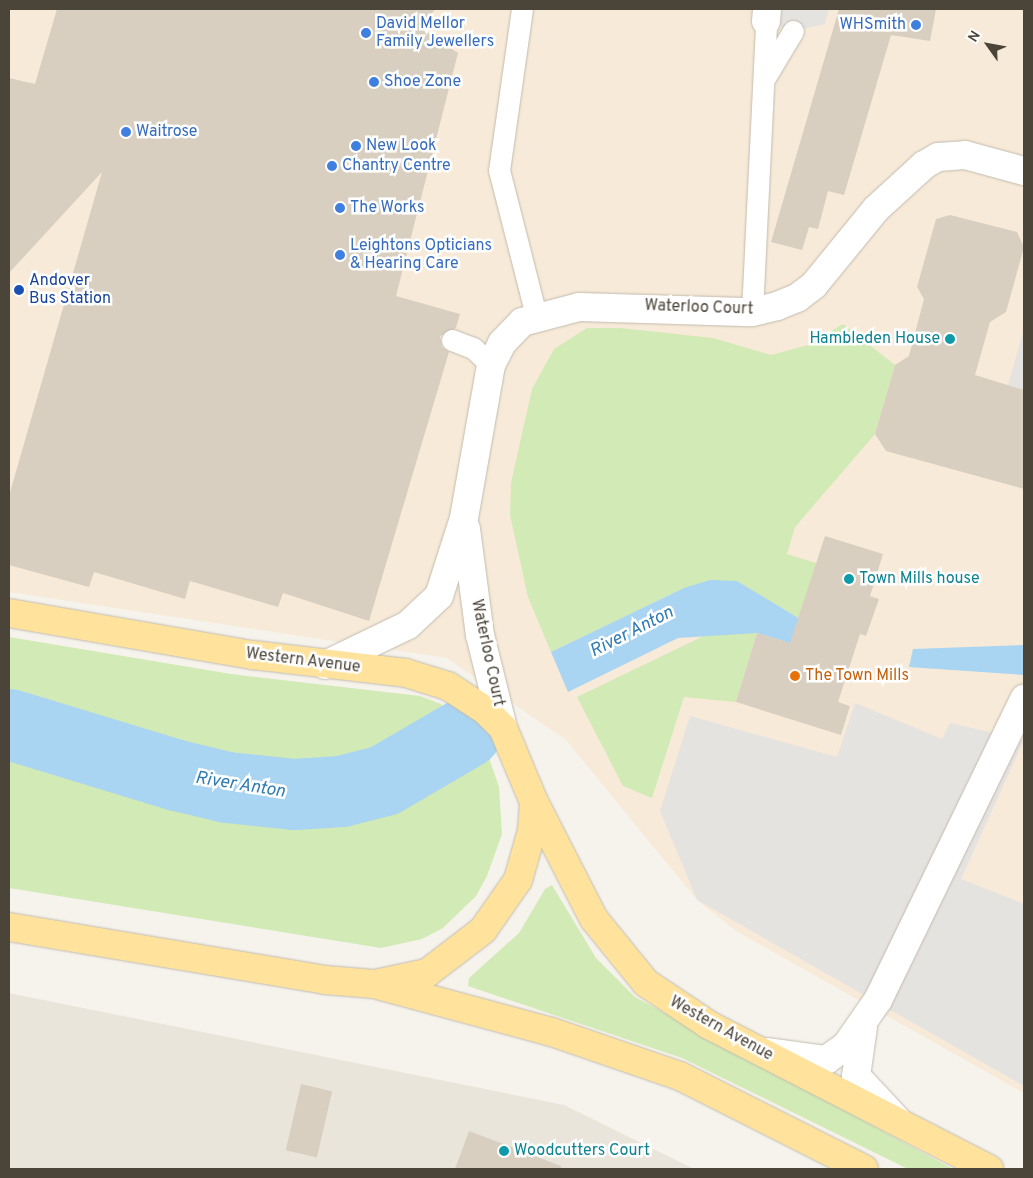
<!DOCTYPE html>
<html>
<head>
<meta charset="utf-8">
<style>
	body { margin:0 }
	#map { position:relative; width:1033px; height:1178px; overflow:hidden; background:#f6f3ec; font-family:Overpass,sans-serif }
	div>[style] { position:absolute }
	.residential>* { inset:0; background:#eae5da }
	.commercial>* { inset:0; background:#f7ead8 }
	.green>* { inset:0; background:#d2eab5 }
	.parking>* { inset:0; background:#e5e3e0 }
	.water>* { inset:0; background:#a9d4f2 }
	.river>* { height:71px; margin:-35.5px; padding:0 35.5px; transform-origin:35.5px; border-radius:35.5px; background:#a9d4f2 }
	.building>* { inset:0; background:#d8cfc1; transform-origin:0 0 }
	.roads { filter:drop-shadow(0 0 1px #c2bbae) drop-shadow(0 0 1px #c2bbae) }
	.service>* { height:21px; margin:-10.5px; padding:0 10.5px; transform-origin:10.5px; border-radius:10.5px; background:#fff }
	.pedestrian>* { height:28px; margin:-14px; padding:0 14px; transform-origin:14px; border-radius:14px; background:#fff }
	.minor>* { height:28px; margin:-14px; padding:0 14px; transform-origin:14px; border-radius:14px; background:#fff }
	.primary>* { height:28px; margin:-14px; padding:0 14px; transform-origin:14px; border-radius:14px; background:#ffe39c }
	.dots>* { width:14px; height:14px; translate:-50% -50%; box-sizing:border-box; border:2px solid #fff; border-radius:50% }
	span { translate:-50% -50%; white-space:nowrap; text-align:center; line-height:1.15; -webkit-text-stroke:5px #fff; paint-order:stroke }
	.shop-label { font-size:16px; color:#366cbe }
	.left { translate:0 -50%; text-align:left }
	.right { translate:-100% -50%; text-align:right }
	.transit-label { font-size:16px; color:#164399 }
	.street-label { font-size:16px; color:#4b4439 }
	.culture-label { font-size:16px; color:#0d838f }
	.food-label { font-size:16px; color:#c56008 }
	.water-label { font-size:18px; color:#2e7ab2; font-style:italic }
	.frame { position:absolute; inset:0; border:10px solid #4b4439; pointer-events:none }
	.north { position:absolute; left:963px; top:20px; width:50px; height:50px; -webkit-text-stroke:4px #fff; paint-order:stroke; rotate:302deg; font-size:14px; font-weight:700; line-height:20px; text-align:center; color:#4b4439 }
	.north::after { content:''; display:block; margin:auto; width:18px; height:22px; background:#4b4439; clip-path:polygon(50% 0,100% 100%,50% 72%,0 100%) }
</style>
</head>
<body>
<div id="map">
	<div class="residential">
		<div style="clip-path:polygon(9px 993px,564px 1105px,694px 1169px,9px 1169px)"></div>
	</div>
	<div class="commercial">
		<div style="clip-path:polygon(9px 9px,1024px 9px,1024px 1093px,736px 931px,697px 900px,566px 740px,447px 658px,9px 592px)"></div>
	</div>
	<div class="green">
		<div style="clip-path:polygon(843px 324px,895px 365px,875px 434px,795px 527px,787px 554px,826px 566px,800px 619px,737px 581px,684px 588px,551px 652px,528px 597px,510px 515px,511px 483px,532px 389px,554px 349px,587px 328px,620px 328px,713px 338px,771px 355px,808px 345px)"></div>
		<div style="clip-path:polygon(712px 632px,757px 633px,736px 702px,684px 697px,652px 798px,623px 786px,577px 697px)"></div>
		<div style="clip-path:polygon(9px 637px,231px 674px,420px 696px,441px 704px,468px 724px,489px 758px,499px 787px,502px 834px,487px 876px,476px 896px,443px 928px,422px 939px,381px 948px,9px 888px)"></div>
		<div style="clip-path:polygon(552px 885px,596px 958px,635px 997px,953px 1169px,908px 1169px,682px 1058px,468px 986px,469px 978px,519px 933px,545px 889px)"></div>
	</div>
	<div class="parking">
		<div style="clip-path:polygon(778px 9px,829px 9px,825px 24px,785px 33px,779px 23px)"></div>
		<div style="clip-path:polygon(1024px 329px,1024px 390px,1008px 385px)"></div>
		<div style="clip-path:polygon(855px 703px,942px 739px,950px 723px,1024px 740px,961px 879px,1024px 904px,1024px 1086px,697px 900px,660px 811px,690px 716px,837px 757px)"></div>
	</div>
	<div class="water">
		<div style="clip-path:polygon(710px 580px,737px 581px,800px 619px,812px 650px,757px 633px,678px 638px,568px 692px,551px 652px,684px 588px)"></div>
		<div style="clip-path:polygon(1024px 645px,1024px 675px,909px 667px,913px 649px)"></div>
	</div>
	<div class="river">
		<div style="left:9px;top:724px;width:176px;rotate:16.9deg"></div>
		<div style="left:177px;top:775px;width:51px;rotate:13.5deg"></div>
		<div style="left:227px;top:787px;width:67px;rotate:6deg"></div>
		<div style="left:294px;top:794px;width:47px;rotate:-3.7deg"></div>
		<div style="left:341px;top:791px;width:44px;rotate:-14.3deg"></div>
		<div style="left:384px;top:780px;width:95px;rotate:-30.3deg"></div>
	</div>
	<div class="building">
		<div style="clip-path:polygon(57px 9px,435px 9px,422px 29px,458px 53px,396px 296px,460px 314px,456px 328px,440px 336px,442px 347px,449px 352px,369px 621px,283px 593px,278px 607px,190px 581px,185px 599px,94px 572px,89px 587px,9px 565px,9px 496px,102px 172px,9px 273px,9px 78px,35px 84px)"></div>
		<div style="clip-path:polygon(839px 9px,936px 9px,930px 41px,891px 35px,844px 195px,828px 191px,818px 229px,809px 227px,802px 250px,771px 242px)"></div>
		<div style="clip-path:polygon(950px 215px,1017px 232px,1024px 247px,1006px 312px,990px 322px,975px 375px,1024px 390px,1024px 489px,886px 451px,875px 434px,895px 365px,909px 356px,924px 299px,917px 287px,936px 219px)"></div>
		<div style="clip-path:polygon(825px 536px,883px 554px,870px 596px,879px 599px,866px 636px,860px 634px,838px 702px,850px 706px,841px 735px,736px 702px,757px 633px,790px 643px)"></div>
		<div style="left:301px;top:1084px;width:32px;height:68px;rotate:13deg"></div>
		<div style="clip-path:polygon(469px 1131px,561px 1166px,561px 1169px,455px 1169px)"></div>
	</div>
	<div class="roads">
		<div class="service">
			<div style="left:522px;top:9px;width:163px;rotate:98.1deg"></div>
			<div style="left:499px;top:170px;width:150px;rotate:75.7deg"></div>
			<div style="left:764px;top:79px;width:56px;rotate:-58.9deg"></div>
			<div style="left:752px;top:312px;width:291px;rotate:-87.2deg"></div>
			<div style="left:452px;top:340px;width:22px;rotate:21deg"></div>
			<div style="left:473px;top:348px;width:25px;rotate:43deg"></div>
		</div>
		<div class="pedestrian">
			<div style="left:766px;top:21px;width:12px;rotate:-85deg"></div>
		</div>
		<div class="minor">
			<div style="left:466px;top:529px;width:107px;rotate:82.5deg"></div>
			<div style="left:480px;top:635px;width:96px;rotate:76.1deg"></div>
			<div style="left:325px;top:665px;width:92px;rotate:-25.7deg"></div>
			<div style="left:408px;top:625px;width:42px;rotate:-43.1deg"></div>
			<div style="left:439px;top:596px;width:82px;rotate:-72.2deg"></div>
			<div style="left:464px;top:518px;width:155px;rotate:-80deg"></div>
			<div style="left:491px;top:365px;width:25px;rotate:-63deg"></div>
			<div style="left:502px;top:343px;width:29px;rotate:-46deg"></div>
			<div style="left:522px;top:322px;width:59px;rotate:-14.7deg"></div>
			<div style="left:579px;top:307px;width:173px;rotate:1.7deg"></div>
			<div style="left:752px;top:312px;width:26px;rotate:-13deg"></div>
			<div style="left:777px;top:306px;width:22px;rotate:-22deg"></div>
			<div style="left:797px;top:298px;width:21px;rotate:-37deg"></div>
			<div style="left:814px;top:285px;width:98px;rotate:-50.8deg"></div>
			<div style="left:876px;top:209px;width:65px;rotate:-42.5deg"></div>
			<div style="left:924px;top:165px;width:16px;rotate:-30deg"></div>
			<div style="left:938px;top:157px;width:27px;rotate:-4deg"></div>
			<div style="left:965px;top:155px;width:61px;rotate:15.2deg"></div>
			<div style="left:863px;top:1027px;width:49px;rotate:98.1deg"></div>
			<div style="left:856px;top:1076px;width:64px;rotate:46.9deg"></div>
			<div style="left:768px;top:1052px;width:59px;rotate:7.9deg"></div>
			<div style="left:826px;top:1060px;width:24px;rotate:-35deg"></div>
			<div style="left:846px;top:1046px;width:56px;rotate:-55.2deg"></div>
			<div style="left:878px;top:1000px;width:335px;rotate:-64.1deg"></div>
		</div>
		<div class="primary">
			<div style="left:9px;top:613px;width:248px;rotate:9.8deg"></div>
			<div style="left:253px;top:655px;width:154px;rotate:6.7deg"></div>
			<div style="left:406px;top:673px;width:44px;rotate:17.2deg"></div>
			<div style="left:448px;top:686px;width:44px;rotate:33deg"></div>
			<div style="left:485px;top:710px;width:25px;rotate:45deg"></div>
			<div style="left:503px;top:728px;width:80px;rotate:67.3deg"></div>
			<div style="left:534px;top:802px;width:131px;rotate:62.9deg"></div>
			<div style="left:594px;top:919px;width:82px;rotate:50.9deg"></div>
			<div style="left:646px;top:983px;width:76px;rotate:33.7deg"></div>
			<div style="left:709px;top:1025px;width:315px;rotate:27.2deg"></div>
			<div style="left:9px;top:927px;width:320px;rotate:9.5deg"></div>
			<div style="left:325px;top:980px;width:49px;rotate:4.7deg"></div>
			<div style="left:374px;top:984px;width:184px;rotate:15.1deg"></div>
			<div style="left:552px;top:1032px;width:135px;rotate:19deg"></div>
			<div style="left:680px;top:1076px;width:206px;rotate:26.8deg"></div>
			<div style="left:380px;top:983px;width:48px;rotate:-12deg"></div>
			<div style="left:427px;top:973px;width:71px;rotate:-37.5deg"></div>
			<div style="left:483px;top:930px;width:61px;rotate:-55deg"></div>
			<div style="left:518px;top:880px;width:51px;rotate:-74.1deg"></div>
			<div style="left:532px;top:831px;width:29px;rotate:-86deg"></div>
		</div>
	</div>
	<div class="dots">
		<div style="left:916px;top:25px;background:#3f7fe0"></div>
		<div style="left:366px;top:33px;background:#3f7fe0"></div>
		<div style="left:374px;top:82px;background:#3f7fe0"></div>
		<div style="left:126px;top:132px;background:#3f7fe0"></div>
		<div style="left:356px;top:146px;background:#3f7fe0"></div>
		<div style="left:332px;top:166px;background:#3f7fe0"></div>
		<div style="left:340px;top:208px;background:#3f7fe0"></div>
		<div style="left:340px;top:255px;background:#3f7fe0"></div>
		<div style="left:19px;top:290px;background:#1a4fb4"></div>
		<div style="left:950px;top:339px;background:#0f9aa8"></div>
		<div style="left:849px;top:579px;background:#0f9aa8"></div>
		<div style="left:795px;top:676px;background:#e8710a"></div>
		<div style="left:504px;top:1151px;background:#0f9aa8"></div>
	</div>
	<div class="shop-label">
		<span class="left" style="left:376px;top:33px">David Mellor<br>Family Jewellers</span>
		<span class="right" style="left:906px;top:25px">WHSmith</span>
		<span class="left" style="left:384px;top:82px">Shoe Zone</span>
		<span class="left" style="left:136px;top:132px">Waitrose</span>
		<span class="left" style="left:366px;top:146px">New Look</span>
		<span class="left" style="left:342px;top:166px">Chantry Centre</span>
		<span class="left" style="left:350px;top:208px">The Works</span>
		<span class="left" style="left:350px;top:255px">Leightons Opticians<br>&amp; Hearing Care</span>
	</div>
	<div class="transit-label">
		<span class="left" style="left:29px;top:290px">Andover<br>Bus Station</span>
	</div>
	<div class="street-label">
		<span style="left:699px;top:308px;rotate:2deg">Waterloo Court</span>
		<span style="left:487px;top:653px;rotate:78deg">Waterloo Court</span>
		<span style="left:303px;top:661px;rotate:7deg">Western Avenue</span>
		<span style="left:721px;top:1029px;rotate:29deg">Western Avenue</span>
	</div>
	<div class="culture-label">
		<span class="right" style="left:940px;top:339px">Hambleden House</span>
		<span class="left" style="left:859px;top:579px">Town Mills house</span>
		<span class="left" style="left:514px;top:1151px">Woodcutters Court</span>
	</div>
	<div class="food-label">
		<span class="left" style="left:805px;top:676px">The Town Mills</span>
	</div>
	<div class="water-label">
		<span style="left:632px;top:633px;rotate:-27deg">River Anton</span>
		<span style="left:240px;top:786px;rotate:9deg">River Anton</span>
	</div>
	<div class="frame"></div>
	<div class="north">N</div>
</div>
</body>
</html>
